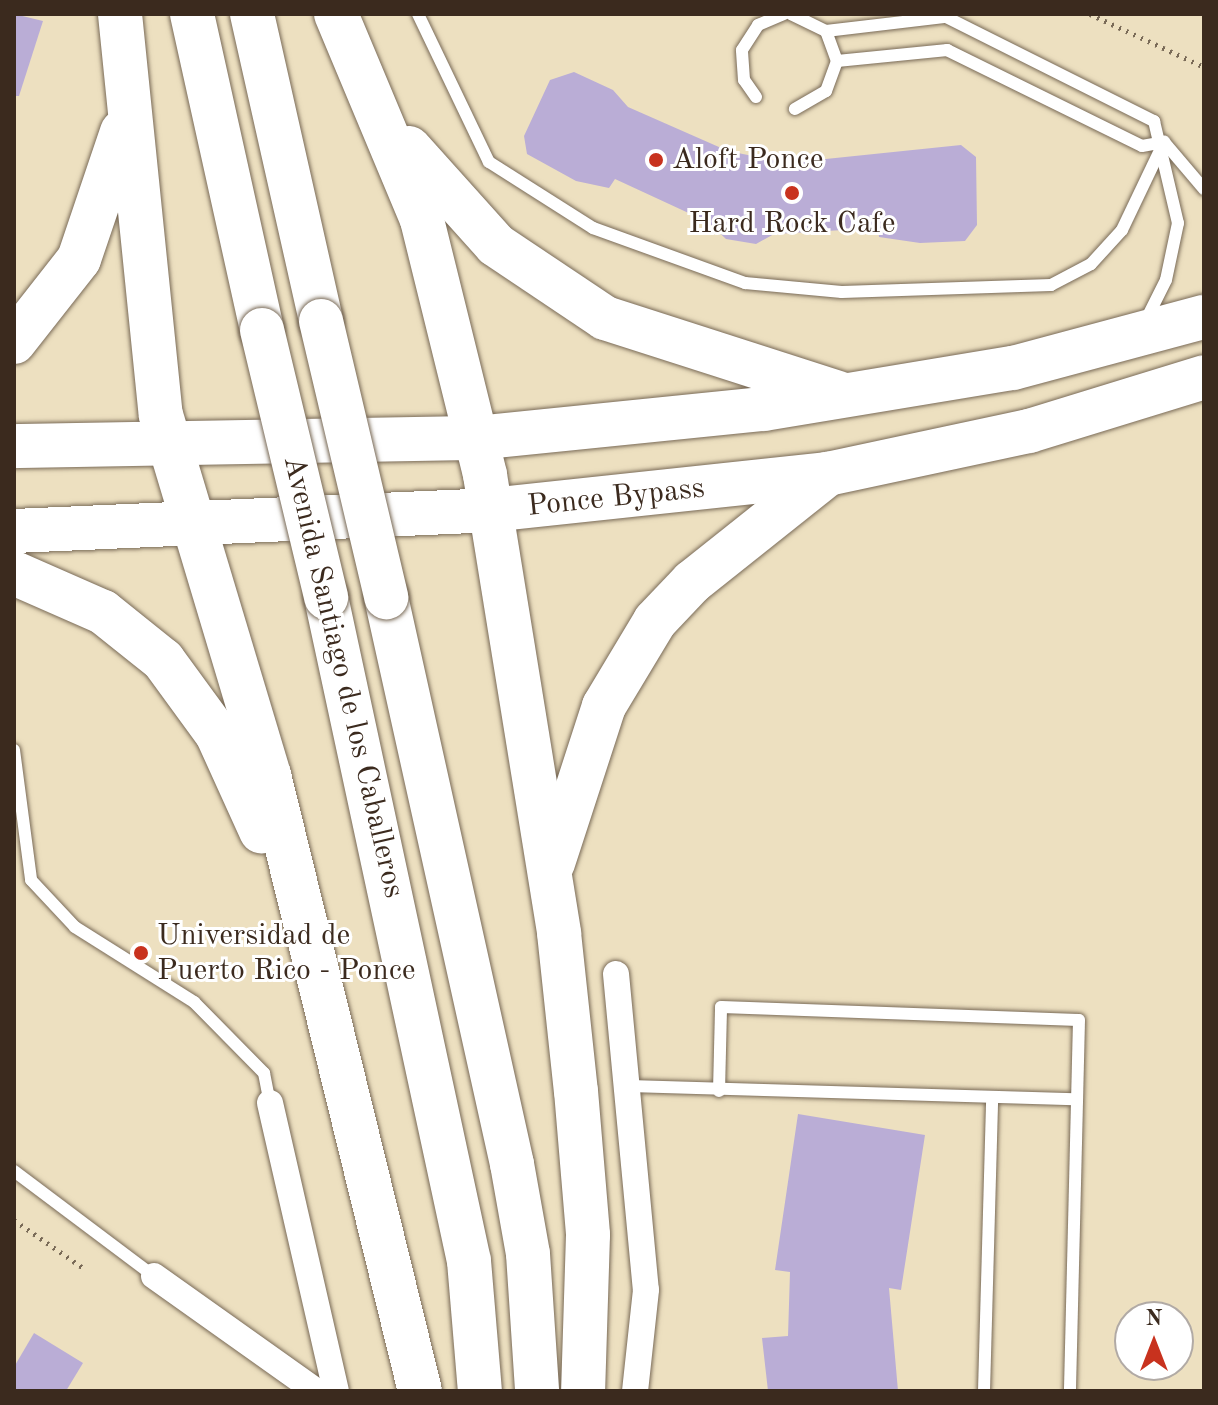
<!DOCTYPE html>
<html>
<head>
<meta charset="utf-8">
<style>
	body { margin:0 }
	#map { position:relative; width:1218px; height:1405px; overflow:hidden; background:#ede0c0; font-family:"Old Standard TT",serif }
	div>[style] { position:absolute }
	.building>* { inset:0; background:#baadd6 }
	.path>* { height:5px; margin-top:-2.5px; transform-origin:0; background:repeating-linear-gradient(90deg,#796a57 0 2px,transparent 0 8px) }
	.roads { filter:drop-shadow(0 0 2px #796a57) drop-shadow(0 0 2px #796a57) }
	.lane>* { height:12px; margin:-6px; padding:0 6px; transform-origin:6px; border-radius:6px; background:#fff }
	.street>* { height:26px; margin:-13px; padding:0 13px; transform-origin:13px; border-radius:13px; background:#fff }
	.highway>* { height:44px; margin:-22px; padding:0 22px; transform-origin:22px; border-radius:22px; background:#fff }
	.bridges { filter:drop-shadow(0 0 2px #796a57) drop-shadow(0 0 2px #796a57) }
	.highway-bridge>* { height:44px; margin:-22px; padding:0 22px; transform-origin:22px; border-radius:22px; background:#fff }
	.dots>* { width:22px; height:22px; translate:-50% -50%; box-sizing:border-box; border:4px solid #fff; border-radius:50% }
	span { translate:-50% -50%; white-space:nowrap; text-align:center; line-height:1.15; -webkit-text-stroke:6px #fff; paint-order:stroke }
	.poi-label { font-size:30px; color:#3b2a1e }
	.left { translate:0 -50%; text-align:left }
	.street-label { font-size:30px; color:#3b2a1e }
	.frame { position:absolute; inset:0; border:16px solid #3b2a1e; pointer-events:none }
	.north { position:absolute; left:1114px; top:1301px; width:80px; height:80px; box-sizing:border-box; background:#fff; border:2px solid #b1aaa5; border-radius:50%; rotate:0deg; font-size:22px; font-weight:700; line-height:32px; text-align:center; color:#3b2a1e }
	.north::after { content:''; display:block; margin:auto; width:28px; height:36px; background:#c8321e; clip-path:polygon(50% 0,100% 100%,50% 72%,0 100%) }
</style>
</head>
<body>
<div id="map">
	<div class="building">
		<div style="clip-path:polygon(14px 14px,43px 21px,19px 96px,14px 96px)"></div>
		<div style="clip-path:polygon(574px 72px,613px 90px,628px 107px,728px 151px,787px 163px,961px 145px,976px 157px,977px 225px,965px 241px,920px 243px,879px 237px,878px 228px,774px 234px,756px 244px,726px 239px,708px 222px,615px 179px,609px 188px,576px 181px,527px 154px,524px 136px,550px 80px)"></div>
		<div style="clip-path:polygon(798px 1114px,925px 1135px,901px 1290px,889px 1288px,898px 1391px,768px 1391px,762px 1338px,788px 1336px,790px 1272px,775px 1270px)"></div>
		<div style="clip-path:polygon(34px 1333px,83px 1363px,66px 1391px,14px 1391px,14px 1367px)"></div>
	</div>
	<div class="path">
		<div style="left:1090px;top:14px;width:126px;rotate:24.9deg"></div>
		<div style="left:14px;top:1220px;width:83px;rotate:34.7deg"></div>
	</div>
	<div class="roads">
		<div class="lane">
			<div style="left:418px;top:14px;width:164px;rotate:64.4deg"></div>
			<div style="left:489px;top:162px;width:123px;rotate:32.4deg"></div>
			<div style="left:593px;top:228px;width:162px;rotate:19.9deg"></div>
			<div style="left:745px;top:283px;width:97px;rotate:5.3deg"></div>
			<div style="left:842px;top:292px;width:209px;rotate:-1.9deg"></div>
			<div style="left:1051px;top:285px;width:45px;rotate:-27.7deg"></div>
			<div style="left:1091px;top:264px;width:46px;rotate:-47.6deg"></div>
			<div style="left:1122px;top:230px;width:98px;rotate:-64.5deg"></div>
			<div style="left:791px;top:14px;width:39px;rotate:26deg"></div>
			<div style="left:826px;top:31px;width:32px;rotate:70deg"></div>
			<div style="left:837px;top:61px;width:32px;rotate:110deg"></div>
			<div style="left:826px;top:91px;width:36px;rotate:150deg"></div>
			<div style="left:826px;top:31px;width:121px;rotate:-6.7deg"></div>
			<div style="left:946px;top:17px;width:233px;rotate:26.6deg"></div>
			<div style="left:1154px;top:121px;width:105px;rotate:76.8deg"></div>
			<div style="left:1178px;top:223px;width:58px;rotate:101.9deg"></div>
			<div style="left:1166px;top:280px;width:47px;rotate:116.6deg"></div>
			<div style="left:837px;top:61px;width:111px;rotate:-5.7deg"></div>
			<div style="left:947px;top:50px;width:217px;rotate:26.2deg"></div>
			<div style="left:1142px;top:146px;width:22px;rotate:-10deg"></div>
			<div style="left:756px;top:97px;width:21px;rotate:-125deg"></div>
			<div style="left:744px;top:80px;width:30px;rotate:-94deg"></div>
			<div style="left:742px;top:50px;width:30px;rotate:-57deg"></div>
			<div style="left:758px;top:25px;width:28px;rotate:-23deg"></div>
			<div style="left:1164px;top:142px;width:62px;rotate:49.6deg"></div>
			<div style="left:14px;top:750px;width:131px;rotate:82.5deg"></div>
			<div style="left:31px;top:880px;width:64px;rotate:46.9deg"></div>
			<div style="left:75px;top:927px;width:141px;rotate:32.2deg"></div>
			<div style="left:194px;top:1002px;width:100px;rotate:45.4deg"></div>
			<div style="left:264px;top:1073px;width:31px;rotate:79deg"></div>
			<div style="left:627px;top:1086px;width:450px;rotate:1.7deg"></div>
			<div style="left:719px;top:1091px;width:84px;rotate:-88.6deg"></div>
			<div style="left:721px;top:1007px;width:358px;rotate:2.1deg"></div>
			<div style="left:1079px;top:1020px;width:371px;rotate:91.4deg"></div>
			<div style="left:14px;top:1171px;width:175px;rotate:36.9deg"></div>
			<div style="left:984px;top:1391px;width:294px;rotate:-88.4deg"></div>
		</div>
		<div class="street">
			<div style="left:616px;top:974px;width:317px;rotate:84.6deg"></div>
			<div style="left:646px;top:1290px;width:102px;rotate:96.2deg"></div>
			<div style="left:270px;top:1103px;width:295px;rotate:77.1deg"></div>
			<div style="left:154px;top:1276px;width:199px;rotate:35.4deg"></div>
		</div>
		<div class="highway">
			<div style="left:120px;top:14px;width:403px;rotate:84.2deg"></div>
			<div style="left:161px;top:415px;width:376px;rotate:73.3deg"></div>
			<div style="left:269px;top:775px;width:634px;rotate:76.23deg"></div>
			<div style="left:192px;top:14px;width:324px;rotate:77.5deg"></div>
			<div style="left:252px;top:14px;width:315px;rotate:77.3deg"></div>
			<div style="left:336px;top:14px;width:223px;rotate:67.3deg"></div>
			<div style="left:422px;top:220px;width:263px;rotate:76.1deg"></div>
			<div style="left:485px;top:475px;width:464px;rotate:80.8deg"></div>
			<div style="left:559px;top:933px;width:159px;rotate:83.9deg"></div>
			<div style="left:576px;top:1091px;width:144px;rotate:85.2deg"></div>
			<div style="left:588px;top:1235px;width:156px;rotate:91.8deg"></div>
			<div style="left:409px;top:148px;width:130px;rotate:48.1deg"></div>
			<div style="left:496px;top:245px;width:131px;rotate:33.8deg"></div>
			<div style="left:605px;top:318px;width:245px;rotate:17.8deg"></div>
			<div style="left:14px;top:342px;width:105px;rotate:-51.9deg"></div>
			<div style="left:79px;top:259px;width:134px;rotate:-71.3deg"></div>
			<div style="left:14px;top:446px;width:463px;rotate:-1deg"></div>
			<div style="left:477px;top:438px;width:288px;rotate:-5.8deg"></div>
			<div style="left:764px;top:409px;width:252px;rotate:-9.4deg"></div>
			<div style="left:1013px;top:368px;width:198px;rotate:-15deg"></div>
			<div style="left:14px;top:531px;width:476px;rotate:-2.5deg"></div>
			<div style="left:490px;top:510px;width:340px;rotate:-6.1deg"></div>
			<div style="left:828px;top:474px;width:206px;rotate:-12.1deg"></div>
			<div style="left:1029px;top:431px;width:183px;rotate:-17.1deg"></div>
			<div style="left:14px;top:573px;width:97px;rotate:23.7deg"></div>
			<div style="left:103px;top:612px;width:77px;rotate:38.7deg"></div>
			<div style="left:163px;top:660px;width:92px;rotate:53.9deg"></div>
			<div style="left:217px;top:734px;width:107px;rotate:65.6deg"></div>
			<div style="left:326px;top:597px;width:679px;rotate:77.85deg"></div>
			<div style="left:469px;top:1261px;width:130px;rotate:85.2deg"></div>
			<div style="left:386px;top:597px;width:581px;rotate:77.47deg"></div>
			<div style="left:512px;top:1164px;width:91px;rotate:79.9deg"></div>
			<div style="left:528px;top:1254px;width:137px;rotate:86.2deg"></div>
			<div style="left:553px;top:863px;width:165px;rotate:-72deg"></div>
			<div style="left:604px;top:706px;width:99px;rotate:-59deg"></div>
			<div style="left:655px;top:621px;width:54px;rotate:-46.5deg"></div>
			<div style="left:692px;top:582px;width:174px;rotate:-38.5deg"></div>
		</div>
	</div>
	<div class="bridges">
		<div class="highway-bridge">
			<div style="left:321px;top:321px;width:284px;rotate:76.7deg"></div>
			<div style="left:262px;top:330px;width:275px;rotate:76.5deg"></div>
		</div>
	</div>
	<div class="dots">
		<div style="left:656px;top:160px;background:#c8321e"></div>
		<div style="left:792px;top:193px;background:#c8321e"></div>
		<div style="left:141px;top:953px;background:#c8321e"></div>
	</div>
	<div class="poi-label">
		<span class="left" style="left:672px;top:160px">Aloft Ponce</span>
		<span style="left:792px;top:224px">Hard Rock Cafe</span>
		<span class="left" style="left:157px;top:953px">Universidad de<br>Puerto Rico - Ponce</span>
	</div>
	<div class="street-label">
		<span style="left:616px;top:498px;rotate:-6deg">Ponce Bypass</span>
		<span style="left:343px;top:677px;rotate:77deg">Avenida Santiago de los Caballeros</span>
	</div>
	<div class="frame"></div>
	<div class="north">N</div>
</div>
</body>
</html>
